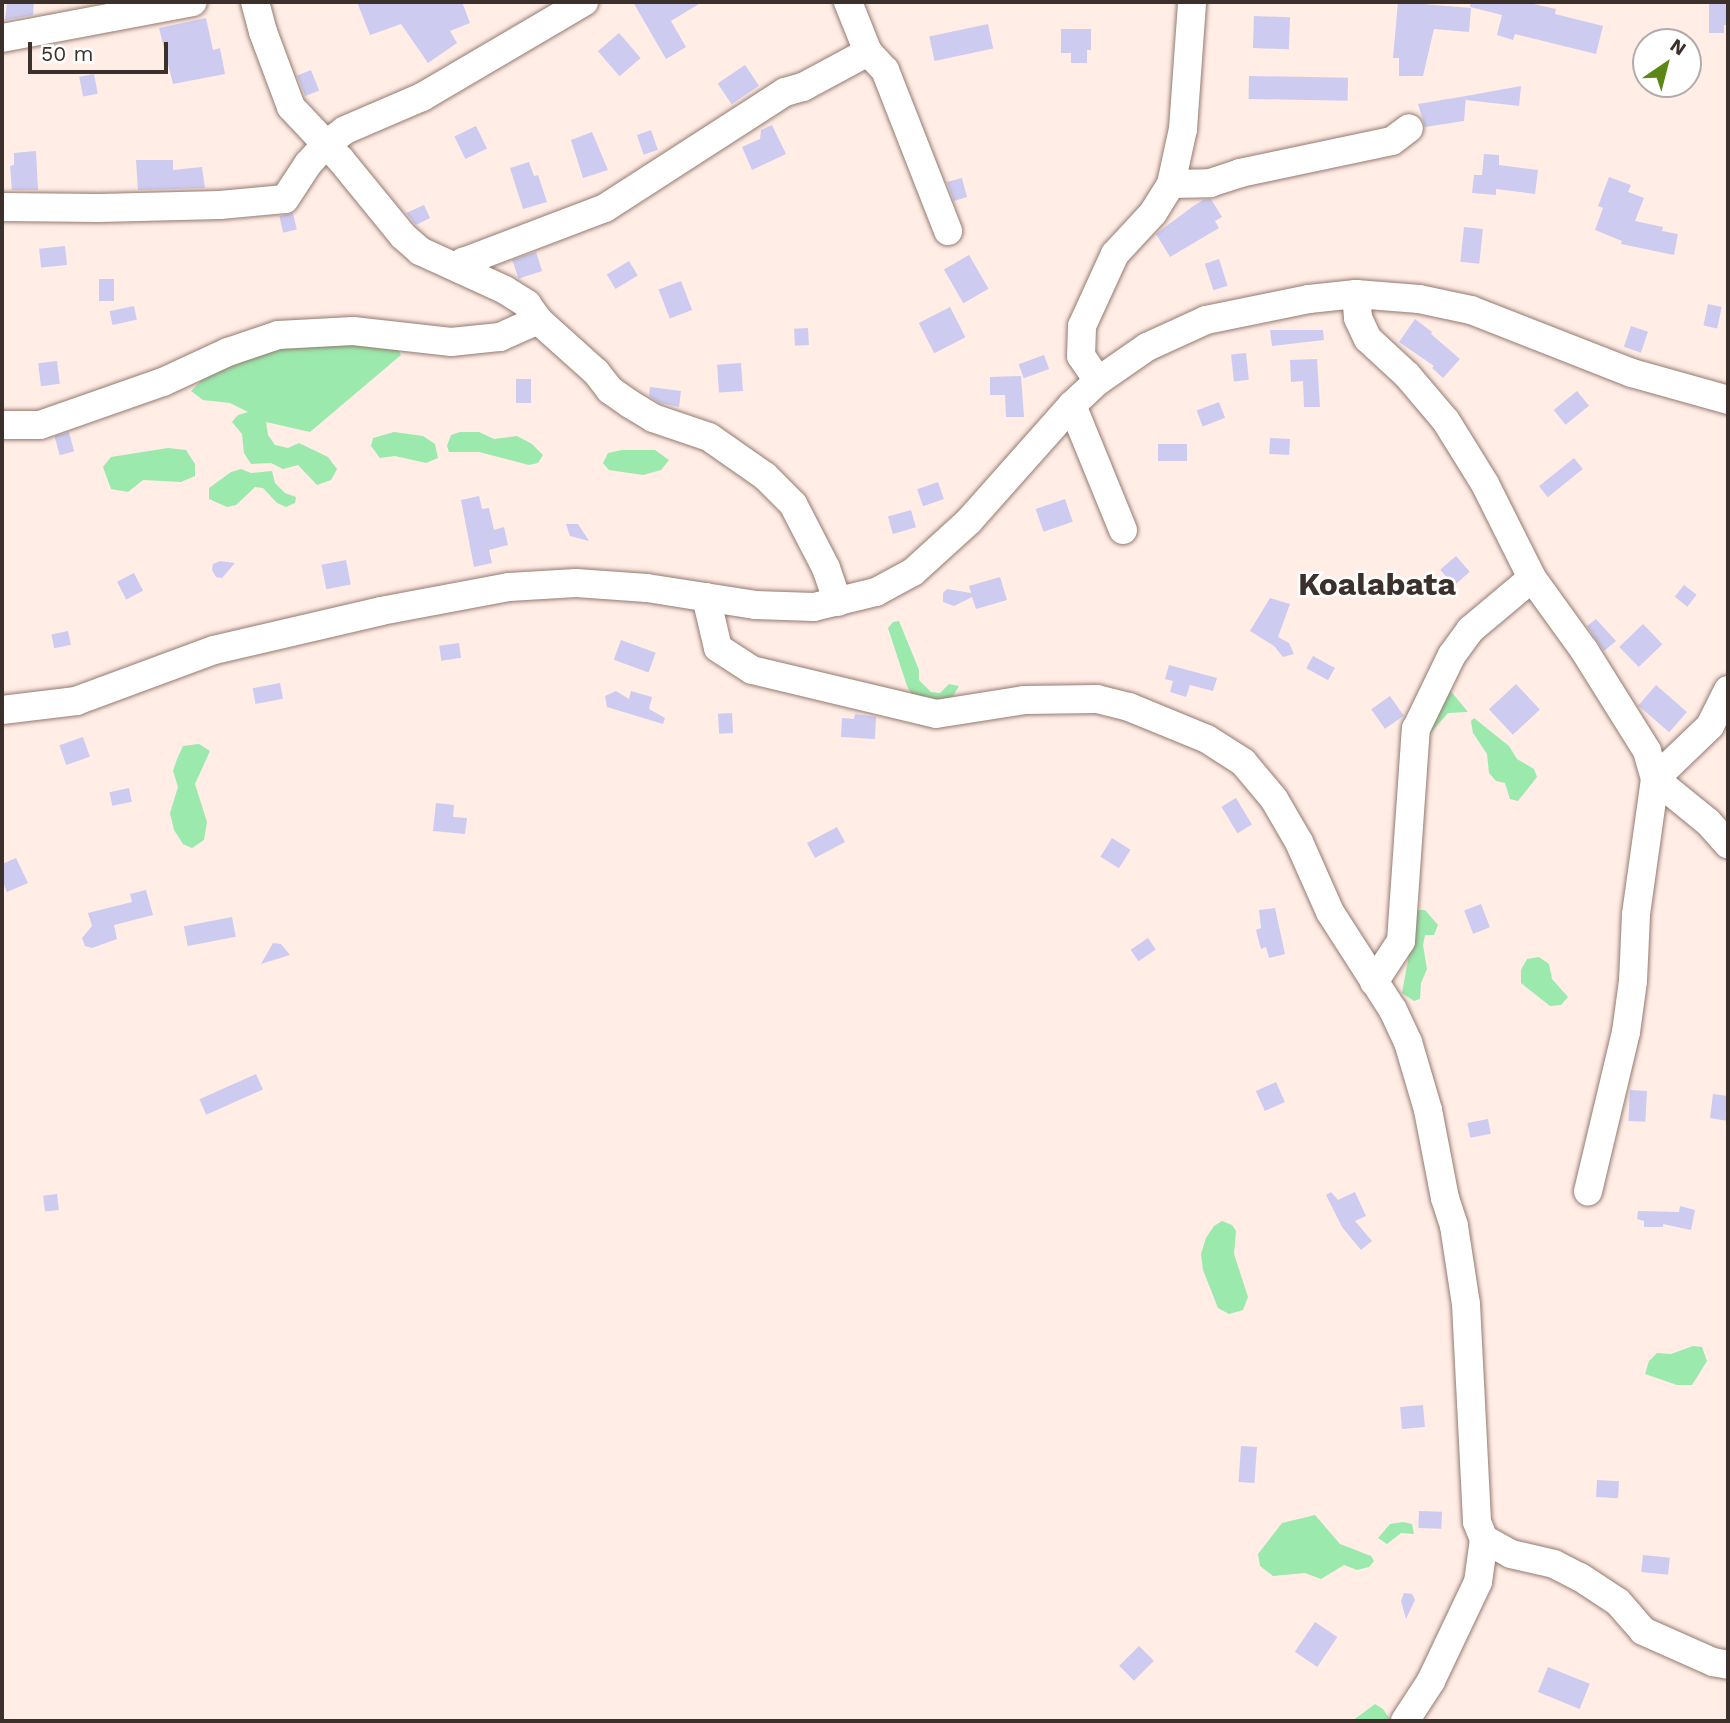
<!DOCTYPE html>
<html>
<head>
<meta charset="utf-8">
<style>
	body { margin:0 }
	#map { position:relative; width:1730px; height:1723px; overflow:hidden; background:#ffede6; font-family:"Work Sans",sans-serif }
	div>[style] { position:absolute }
	.green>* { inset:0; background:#9be9ad }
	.building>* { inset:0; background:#cdccf0; transform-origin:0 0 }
	.roads { filter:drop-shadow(0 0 2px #947a6f) drop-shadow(0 0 2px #947a6f) }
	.minor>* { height:28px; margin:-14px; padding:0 14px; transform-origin:14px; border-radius:14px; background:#fff }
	span { translate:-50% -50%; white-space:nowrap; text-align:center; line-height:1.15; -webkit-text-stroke:5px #fff; paint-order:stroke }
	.district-label { font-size:32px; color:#3b302b; font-weight:700 }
	.frame { position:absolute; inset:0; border:4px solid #3b302b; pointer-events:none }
	.north { position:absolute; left:1632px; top:28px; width:70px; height:70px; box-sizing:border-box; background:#fff; border:2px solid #b1acaa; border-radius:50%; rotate:35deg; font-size:19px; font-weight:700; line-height:28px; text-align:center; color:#3b302b }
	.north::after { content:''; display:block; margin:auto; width:24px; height:32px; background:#5c8714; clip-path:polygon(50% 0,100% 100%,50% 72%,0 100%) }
	.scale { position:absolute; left:28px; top:42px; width:140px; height:32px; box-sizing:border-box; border:4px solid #3b302b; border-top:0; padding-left:9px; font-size:21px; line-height:24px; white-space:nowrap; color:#3b302b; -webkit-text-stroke:5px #fff; paint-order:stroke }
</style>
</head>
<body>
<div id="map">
	<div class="green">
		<div style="clip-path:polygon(281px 344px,395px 344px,401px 355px,310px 432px,266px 422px,268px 435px,275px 445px,288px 448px,299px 443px,328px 457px,337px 469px,331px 480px,317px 485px,298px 465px,283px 469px,271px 463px,251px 464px,244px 453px,242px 434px,232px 422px,238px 415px,248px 412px,230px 403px,203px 400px,191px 391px,203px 379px,240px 356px)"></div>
		<div style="clip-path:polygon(394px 432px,423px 436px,435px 444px,438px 458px,426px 463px,395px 456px,380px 458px,371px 446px,373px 438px)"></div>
		<div style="clip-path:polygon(460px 432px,479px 432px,494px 439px,517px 436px,532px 444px,543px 455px,538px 463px,529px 465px,479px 452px,449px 452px,447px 446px,451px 435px)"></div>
		<div style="clip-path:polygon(168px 448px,186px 450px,195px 464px,195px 476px,181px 482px,143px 480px,128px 492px,111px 489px,103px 467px,111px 457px)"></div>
		<div style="clip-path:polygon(622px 450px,655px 450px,669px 460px,661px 470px,643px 475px,609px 470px,603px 463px,608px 453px)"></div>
		<div style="clip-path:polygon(241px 469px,251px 473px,272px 471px,275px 483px,285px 493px,296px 497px,295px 503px,286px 507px,277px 503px,263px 488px,255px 487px,236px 505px,227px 507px,209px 499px,209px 488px,231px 472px)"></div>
		<div style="clip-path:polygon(899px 621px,919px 670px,919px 680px,931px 692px,940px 693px,949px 684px,959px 686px,950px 701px,915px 700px,907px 686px,888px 628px,893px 622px)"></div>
		<div style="clip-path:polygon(1449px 689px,1468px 712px,1448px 713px,1428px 736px)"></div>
		<div style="clip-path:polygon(1474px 718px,1509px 746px,1517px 759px,1534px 769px,1537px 777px,1518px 801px,1510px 799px,1505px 783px,1496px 781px,1489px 773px,1487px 754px,1473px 733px,1471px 721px)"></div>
		<div style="clip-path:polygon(199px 744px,210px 751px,195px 784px,207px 822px,204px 840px,192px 848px,183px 844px,174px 830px,170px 813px,178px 787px,173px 771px,177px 759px,183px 746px)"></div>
		<div style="clip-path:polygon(1417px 910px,1425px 910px,1438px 925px,1434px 935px,1425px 935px,1423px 945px,1427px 969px,1421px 983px,1420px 999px,1414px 1001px,1402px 993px)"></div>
		<div style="clip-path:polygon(1539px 957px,1549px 964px,1552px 979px,1568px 997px,1561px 1005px,1550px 1006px,1521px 983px,1521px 970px,1527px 959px)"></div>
		<div style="clip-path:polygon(1222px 1221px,1232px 1225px,1236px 1231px,1234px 1254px,1248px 1297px,1243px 1310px,1229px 1314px,1218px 1308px,1203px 1270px,1201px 1254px,1206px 1238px,1214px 1226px)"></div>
		<div style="clip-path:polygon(1693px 1346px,1702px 1347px,1707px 1361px,1692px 1385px,1677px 1385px,1645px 1374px,1649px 1361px,1657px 1353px,1671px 1354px)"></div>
		<div style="clip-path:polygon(1315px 1515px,1340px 1544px,1371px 1556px,1374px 1561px,1369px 1567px,1357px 1570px,1344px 1565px,1321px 1579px,1305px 1573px,1273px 1576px,1260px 1566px,1258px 1554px,1282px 1523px)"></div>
		<div style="clip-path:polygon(1403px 1522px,1412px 1524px,1414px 1534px,1401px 1533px,1387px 1544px,1378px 1538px,1390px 1524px)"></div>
		<div style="clip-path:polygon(1375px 1704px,1383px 1709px,1391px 1721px,1352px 1721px)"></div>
	</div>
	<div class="building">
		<div style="clip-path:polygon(7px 2px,34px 2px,33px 15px,5px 20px)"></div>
		<div style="clip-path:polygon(357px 2px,462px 2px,470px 23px,450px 31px,457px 43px,428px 63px,401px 24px,370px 35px)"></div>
		<div style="clip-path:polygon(633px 2px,702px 2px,671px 21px,686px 47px,666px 59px)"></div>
		<div style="clip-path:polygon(1398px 2px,1471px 8px,1469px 32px,1434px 29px,1423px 76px,1399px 76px,1399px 58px,1393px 58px)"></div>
		<div style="clip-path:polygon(1471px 2px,1525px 2px,1556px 9px,1555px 14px,1603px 26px,1596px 54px,1515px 34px,1513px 40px,1497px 35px,1502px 15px,1470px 7px)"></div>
		<div style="clip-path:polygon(1709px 2px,1728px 2px,1728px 25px,1724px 25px,1724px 33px,1709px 33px)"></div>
		<div style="left:1254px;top:16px;width:36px;height:32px;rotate:2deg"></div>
		<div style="clip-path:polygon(206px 18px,213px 50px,220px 48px,225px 74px,173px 84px,159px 28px)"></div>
		<div style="left:988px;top:24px;width:25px;height:60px;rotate:78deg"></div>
		<div style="clip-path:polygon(1061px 29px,1091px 29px,1091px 50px,1087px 50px,1087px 63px,1071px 63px,1071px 53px,1061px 53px)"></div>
		<div style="left:619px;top:33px;width:33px;height:28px;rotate:49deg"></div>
		<div style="left:745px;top:65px;width:25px;height:33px;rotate:56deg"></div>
		<div style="left:311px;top:70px;width:22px;height:15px;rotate:68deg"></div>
		<div style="left:94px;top:74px;width:20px;height:15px;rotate:79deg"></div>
		<div style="left:1249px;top:76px;width:99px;height:23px;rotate:1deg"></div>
		<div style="clip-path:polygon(1521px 86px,1519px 106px,1466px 100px,1466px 96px)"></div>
		<div style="clip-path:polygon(1466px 96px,1464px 121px,1425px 127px,1418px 104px)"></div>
		<div style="clip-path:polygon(772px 125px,786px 154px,752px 170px,742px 147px,760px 139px,761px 130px)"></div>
		<div style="left:476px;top:126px;width:25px;height:24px;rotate:64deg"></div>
		<div style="left:651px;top:130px;width:21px;height:15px;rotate:71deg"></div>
		<div style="clip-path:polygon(592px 132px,608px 170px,583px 178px,571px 140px)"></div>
		<div style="clip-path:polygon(36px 151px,38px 190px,12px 190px,10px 166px,14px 165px,14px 153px)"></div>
		<div style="clip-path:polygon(1484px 154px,1499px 155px,1499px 165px,1538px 170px,1535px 194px,1496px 189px,1496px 195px,1472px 193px,1474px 175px,1482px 175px)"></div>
		<div style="clip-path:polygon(136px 160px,173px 160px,173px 170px,202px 167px,205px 188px,138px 190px)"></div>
		<div style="clip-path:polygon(529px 162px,534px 176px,538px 175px,547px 202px,523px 209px,510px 168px)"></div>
		<div style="clip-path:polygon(1609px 177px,1631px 185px,1628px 192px,1644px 198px,1635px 221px,1663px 227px,1662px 231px,1678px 234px,1674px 255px,1621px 244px,1622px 241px,1595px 230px,1603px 208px,1598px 206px)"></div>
		<div style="clip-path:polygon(962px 178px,967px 197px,954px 201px,947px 182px)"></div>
		<div style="clip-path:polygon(1211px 199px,1222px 217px,1215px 221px,1219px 228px,1170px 257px,1156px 234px,1192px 207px,1203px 200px)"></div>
		<div style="clip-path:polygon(424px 205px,430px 218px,416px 225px,406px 213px)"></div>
		<div style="left:293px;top:213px;width:17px;height:14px;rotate:77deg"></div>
		<div style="left:1464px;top:227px;width:19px;height:35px;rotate:6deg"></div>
		<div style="left:65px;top:246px;width:19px;height:26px;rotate:84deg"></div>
		<div style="left:536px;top:252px;width:20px;height:25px;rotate:72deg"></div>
		<div style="left:969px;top:255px;width:39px;height:29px;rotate:60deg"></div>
		<div style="left:1219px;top:259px;width:28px;height:15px;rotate:72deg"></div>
		<div style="left:629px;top:261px;width:17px;height:26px;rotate:59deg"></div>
		<div style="left:99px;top:279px;width:15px;height:22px"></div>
		<div style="left:681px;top:281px;width:31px;height:24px;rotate:69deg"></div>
		<div style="left:1708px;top:304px;width:14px;height:22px;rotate:12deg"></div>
		<div style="left:134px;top:306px;width:14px;height:25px;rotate:78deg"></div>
		<div style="left:950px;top:307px;width:34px;height:35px;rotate:63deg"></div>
		<div style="clip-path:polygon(1415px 319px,1432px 332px,1431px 334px,1460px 359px,1443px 378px,1432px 368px,1434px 366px,1399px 342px)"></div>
		<div style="left:1631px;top:326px;width:18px;height:22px;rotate:19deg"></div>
		<div style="left:808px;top:328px;width:17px;height:14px;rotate:87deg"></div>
		<div style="clip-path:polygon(1270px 330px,1323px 330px,1324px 340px,1272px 346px)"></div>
		<div style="left:1246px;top:353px;width:27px;height:15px;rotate:84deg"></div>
		<div style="left:1044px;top:355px;width:15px;height:27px;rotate:70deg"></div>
		<div style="clip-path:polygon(1317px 359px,1320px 407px,1304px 407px,1303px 381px,1291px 382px,1290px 360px)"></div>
		<div style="left:57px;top:361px;width:23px;height:19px;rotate:83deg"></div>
		<div style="left:741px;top:363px;width:28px;height:24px;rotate:86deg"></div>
		<div style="clip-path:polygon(1021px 376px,1024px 417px,1006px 417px,1005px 395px,990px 395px,990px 377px)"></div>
		<div style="left:516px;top:379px;width:15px;height:24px"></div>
		<div style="clip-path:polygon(650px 387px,681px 391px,679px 407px,660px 403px,649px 396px)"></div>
		<div style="left:1577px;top:391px;width:19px;height:30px;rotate:51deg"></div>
		<div style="left:1219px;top:402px;width:17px;height:24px;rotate:69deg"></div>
		<div style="left:69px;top:432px;width:20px;height:15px;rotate:75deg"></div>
		<div style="left:1270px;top:438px;width:20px;height:16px;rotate:3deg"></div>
		<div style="left:1187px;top:444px;width:17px;height:29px;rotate:90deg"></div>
		<div style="left:1574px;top:458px;width:14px;height:45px;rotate:51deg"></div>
		<div style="left:938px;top:482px;width:18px;height:22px;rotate:71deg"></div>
		<div style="clip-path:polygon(479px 496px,482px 509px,489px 508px,494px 530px,504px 527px,508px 545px,489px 550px,492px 563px,474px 567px,461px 500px)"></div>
		<div style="left:1065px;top:499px;width:24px;height:31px;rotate:71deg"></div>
		<div style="left:911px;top:510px;width:18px;height:24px;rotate:74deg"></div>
		<div style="clip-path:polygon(566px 524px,578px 524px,589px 541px,570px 536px)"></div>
		<div style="left:1456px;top:556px;width:21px;height:21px;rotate:49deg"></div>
		<div style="left:346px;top:560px;width:25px;height:25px;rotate:79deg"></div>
		<div style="clip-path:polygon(220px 561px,235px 563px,222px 578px,216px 577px,212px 570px,213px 564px)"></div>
		<div style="left:134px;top:573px;width:20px;height:19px;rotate:63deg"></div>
		<div style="clip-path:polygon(1000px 577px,1007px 600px,976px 609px,972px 597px,954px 606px,943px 602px,943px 593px,947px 589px,971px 593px,969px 586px)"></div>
		<div style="left:1684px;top:585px;width:16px;height:15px;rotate:38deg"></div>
		<div style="clip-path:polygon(1270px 598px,1290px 604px,1278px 637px,1289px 643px,1294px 654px,1283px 657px,1274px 646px,1250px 631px)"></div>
		<div style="clip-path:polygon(1596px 619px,1616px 641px,1604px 651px,1587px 626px)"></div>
		<div style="left:1643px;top:624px;width:28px;height:33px;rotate:46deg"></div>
		<div style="left:68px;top:631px;width:14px;height:17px;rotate:78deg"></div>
		<div style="left:621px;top:640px;width:37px;height:21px;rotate:20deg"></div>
		<div style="left:459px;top:643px;width:15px;height:20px;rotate:82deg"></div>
		<div style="left:1313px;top:656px;width:25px;height:14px;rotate:29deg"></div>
		<div style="clip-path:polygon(1169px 665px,1217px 678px,1213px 691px,1190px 685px,1186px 697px,1170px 692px,1173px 681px,1165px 679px)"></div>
		<div style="left:280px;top:683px;width:16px;height:28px;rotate:79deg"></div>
		<div style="left:1516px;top:684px;width:35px;height:37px;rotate:47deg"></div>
		<div style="left:1656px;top:685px;width:41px;height:27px;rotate:41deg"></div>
		<div style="clip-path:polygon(616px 691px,629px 699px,631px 691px,652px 697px,649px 709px,665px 718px,663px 724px,607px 707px,605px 696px)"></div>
		<div style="left:1390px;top:696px;width:24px;height:23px;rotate:55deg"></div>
		<div style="left:732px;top:713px;width:20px;height:14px;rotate:87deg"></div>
		<div style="clip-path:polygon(855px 714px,876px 717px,875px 739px,841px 737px,842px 718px,854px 719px)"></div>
		<div style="left:83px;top:737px;width:21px;height:25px;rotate:71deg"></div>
		<div style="left:129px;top:788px;width:14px;height:20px;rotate:78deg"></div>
		<div style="left:1236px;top:798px;width:31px;height:17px;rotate:59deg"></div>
		<div style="clip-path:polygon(436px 803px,454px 805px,453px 817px,467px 818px,465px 834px,433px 831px)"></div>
		<div style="left:837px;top:827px;width:17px;height:34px;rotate:62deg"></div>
		<div style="left:1112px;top:838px;width:22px;height:22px;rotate:32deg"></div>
		<div style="clip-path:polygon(16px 858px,28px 883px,7px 892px,2px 880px,2px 864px)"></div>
		<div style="clip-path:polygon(146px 890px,153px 915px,114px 925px,117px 939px,92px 948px,85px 946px,82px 938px,92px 926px,88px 913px,132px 902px,130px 894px)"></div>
		<div style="left:1481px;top:904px;width:25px;height:18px;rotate:69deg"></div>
		<div style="clip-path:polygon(1275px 908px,1285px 954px,1269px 958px,1266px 947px,1261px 949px,1256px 930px,1261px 928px,1259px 910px)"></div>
		<div style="left:232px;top:917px;width:20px;height:49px;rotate:79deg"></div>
		<div style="left:1148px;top:938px;width:14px;height:21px;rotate:56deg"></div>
		<div style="clip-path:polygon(273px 943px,281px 944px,290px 955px,261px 964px)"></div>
		<div style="left:256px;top:1074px;width:17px;height:62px;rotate:66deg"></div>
		<div style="left:1276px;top:1082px;width:22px;height:22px;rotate:66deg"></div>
		<div style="left:1630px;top:1090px;width:17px;height:31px;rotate:3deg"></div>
		<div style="clip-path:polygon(1713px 1094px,1728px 1096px,1728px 1121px,1710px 1118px)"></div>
		<div style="left:1488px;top:1119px;width:15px;height:21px;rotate:79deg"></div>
		<div style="clip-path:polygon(1331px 1192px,1338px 1200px,1355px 1192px,1366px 1216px,1355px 1221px,1372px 1241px,1361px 1250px,1342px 1227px,1326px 1195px)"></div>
		<div style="left:57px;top:1194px;width:16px;height:14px;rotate:83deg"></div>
		<div style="clip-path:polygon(1680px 1206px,1695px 1210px,1691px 1230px,1663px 1224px,1663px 1227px,1644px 1227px,1644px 1221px,1637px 1219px,1638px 1211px,1679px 1212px)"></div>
		<div style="left:1423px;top:1405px;width:22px;height:23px;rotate:85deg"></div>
		<div style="left:1241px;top:1446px;width:16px;height:36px;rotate:4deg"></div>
		<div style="left:1597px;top:1480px;width:22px;height:17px;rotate:3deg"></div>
		<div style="left:1419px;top:1511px;width:23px;height:17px;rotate:2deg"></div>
		<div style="left:1643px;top:1555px;width:27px;height:17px;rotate:6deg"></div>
		<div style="clip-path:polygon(1404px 1593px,1412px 1594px,1415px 1600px,1406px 1619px,1401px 1601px)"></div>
		<div style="left:1315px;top:1622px;width:27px;height:36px;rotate:34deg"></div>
		<div style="left:1139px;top:1646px;width:21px;height:28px;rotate:45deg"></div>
		<div style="left:1548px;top:1667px;width:45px;height:27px;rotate:22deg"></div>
	</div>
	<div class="roads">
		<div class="minor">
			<div style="left:255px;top:2px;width:31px;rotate:75deg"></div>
			<div style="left:263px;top:32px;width:80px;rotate:69.5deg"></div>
			<div style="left:291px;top:107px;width:73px;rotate:46.7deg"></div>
			<div style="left:341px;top:160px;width:98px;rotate:50.8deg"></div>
			<div style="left:403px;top:236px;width:23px;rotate:41deg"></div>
			<div style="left:420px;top:251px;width:94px;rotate:24.6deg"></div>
			<div style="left:505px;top:290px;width:26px;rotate:32deg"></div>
			<div style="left:527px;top:304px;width:19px;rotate:55deg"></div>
			<div style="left:538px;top:320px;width:78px;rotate:41.9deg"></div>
			<div style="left:596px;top:372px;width:23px;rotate:52deg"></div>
			<div style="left:610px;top:390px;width:24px;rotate:35deg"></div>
			<div style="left:630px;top:404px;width:27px;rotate:31deg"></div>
			<div style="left:653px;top:418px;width:59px;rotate:18.7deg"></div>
			<div style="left:709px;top:437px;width:68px;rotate:34.9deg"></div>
			<div style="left:765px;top:476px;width:40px;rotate:45deg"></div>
			<div style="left:793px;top:504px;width:72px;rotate:62.7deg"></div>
			<div style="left:826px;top:568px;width:36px;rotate:71deg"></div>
			<div style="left:848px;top:2px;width:54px;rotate:68.2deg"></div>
			<div style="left:868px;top:52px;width:25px;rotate:47deg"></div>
			<div style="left:885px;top:70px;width:173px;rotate:68.6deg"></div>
			<div style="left:2px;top:38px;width:194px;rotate:-10.7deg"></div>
			<div style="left:1171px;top:184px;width:39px;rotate:-1deg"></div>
			<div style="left:1210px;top:183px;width:32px;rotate:-18deg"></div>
			<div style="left:1240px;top:173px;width:155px;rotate:-11.9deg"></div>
			<div style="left:1392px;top:141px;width:21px;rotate:-37deg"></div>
			<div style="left:2px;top:207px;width:97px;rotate:0.6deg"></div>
			<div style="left:99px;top:208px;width:121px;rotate:-1.4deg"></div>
			<div style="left:220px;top:205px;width:65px;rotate:-5.3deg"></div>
			<div style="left:285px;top:199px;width:42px;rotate:-56.7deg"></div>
			<div style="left:308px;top:164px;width:24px;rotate:-48deg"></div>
			<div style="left:324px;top:146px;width:26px;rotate:-37deg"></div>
			<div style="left:345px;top:130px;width:84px;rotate:-23.2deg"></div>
			<div style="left:422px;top:97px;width:188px;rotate:-30.4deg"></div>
			<div style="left:460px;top:269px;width:8px;rotate:-67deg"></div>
			<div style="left:463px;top:262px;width:152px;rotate:-20.8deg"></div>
			<div style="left:605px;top:208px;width:214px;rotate:-32.8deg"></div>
			<div style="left:785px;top:92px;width:19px;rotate:-16deg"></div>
			<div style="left:803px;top:87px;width:74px;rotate:-28.3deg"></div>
			<div style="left:1356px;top:294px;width:24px;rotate:85deg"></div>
			<div style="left:1358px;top:318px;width:23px;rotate:65deg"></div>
			<div style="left:1368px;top:339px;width:53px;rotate:42.7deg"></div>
			<div style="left:1407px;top:375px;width:60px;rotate:49.7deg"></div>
			<div style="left:1446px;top:421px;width:74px;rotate:58.2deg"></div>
			<div style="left:1485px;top:484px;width:105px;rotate:63.4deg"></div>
			<div style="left:1532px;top:578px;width:89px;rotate:54.2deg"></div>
			<div style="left:1584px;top:650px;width:119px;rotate:58deg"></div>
			<div style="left:1647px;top:751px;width:29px;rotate:74deg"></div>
			<div style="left:1655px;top:779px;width:137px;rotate:98deg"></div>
			<div style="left:1636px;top:915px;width:66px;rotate:92.6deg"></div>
			<div style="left:1633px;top:981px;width:51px;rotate:97.8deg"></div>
			<div style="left:1626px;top:1032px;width:164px;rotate:103.4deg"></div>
			<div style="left:1098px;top:381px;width:30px;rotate:-124deg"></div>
			<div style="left:1081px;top:356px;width:30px;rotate:-88deg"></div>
			<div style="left:1082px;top:326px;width:79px;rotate:-65.4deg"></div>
			<div style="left:1115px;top:254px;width:56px;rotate:-47.2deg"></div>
			<div style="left:1153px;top:213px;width:34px;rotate:-58deg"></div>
			<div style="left:1171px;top:184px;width:56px;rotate:-77.7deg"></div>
			<div style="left:1183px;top:129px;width:127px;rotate:-85.9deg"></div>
			<div style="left:1072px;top:405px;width:135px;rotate:67.8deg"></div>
			<div style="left:2px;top:425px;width:38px"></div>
			<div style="left:40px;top:425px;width:130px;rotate:-19.3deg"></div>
			<div style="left:163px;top:382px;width:72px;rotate:-24.8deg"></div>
			<div style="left:228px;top:352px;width:53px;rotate:-18.8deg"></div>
			<div style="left:278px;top:335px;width:75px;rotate:-3.1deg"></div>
			<div style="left:353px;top:331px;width:99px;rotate:6.4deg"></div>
			<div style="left:451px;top:342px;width:49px;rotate:-5.8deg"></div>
			<div style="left:500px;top:337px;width:42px;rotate:-24.1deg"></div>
			<div style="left:706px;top:597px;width:52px;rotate:76.8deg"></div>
			<div style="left:718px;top:648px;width:40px;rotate:32.9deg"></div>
			<div style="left:752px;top:670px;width:189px;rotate:13.4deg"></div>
			<div style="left:936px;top:714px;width:89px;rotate:-9deg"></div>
			<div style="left:1024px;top:700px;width:73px;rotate:-0.8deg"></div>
			<div style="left:1097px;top:699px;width:33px;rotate:14deg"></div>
			<div style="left:1129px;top:707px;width:84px;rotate:22.3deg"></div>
			<div style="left:1207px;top:739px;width:43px;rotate:32.6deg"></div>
			<div style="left:1243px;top:762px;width:48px;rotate:50deg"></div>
			<div style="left:1274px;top:799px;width:50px;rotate:59.8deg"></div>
			<div style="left:1299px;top:842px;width:77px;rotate:66.1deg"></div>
			<div style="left:1330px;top:912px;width:117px;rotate:57.3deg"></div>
			<div style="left:1393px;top:1010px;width:35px;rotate:65deg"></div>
			<div style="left:1408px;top:1042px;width:71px;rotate:73.6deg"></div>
			<div style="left:1428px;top:1110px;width:90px;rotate:79.1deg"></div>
			<div style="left:1445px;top:1198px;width:29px;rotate:72deg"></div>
			<div style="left:1454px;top:1226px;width:79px;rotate:81.3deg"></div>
			<div style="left:1466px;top:1304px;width:218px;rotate:87.1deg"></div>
			<div style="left:1477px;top:1522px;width:18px;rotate:68deg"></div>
			<div style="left:1484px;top:1539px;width:43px;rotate:97.9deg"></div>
			<div style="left:1478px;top:1582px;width:110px;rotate:115.4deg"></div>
			<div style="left:1431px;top:1681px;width:48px;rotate:123deg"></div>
			<div style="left:1728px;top:690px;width:40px;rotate:116.6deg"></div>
			<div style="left:1710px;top:726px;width:76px;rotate:136.1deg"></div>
			<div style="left:1655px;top:779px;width:68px;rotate:39.1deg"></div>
			<div style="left:1708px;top:822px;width:30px;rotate:48deg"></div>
			<div style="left:2px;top:710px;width:75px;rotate:-6.9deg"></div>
			<div style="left:76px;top:701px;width:147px;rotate:-20.3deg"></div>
			<div style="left:214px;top:650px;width:171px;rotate:-13.1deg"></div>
			<div style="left:381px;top:611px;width:130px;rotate:-10.6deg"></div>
			<div style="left:509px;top:587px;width:67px;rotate:-3.4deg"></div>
			<div style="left:576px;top:583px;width:71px;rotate:4deg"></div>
			<div style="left:647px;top:588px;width:109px;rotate:8.9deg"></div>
			<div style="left:755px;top:605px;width:59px;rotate:1.9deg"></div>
			<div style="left:814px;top:607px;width:64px;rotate:-13.6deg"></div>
			<div style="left:876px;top:592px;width:42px;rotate:-28.4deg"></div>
			<div style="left:913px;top:572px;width:76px;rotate:-42.3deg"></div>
			<div style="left:969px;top:521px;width:155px;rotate:-48.4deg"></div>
			<div style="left:1072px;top:405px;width:35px;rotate:-43deg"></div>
			<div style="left:1098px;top:381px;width:60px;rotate:-34.8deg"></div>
			<div style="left:1147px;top:347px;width:65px;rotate:-24.6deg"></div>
			<div style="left:1206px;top:320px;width:105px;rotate:-11.5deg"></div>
			<div style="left:1309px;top:299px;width:47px;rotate:-6.1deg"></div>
			<div style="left:1356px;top:294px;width:63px;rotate:4.5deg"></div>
			<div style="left:1419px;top:299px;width:53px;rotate:11.9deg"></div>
			<div style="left:1471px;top:310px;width:173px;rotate:21.4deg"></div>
			<div style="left:1632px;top:373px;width:100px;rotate:15.7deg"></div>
			<div style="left:1374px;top:982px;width:49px;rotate:-56.6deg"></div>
			<div style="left:1401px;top:941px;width:213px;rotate:-86deg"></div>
			<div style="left:1416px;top:729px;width:82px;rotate:-64.1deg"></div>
			<div style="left:1452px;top:655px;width:31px;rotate:-54deg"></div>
			<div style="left:1470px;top:630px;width:81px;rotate:-40deg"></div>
			<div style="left:1484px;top:1539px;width:31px;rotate:29deg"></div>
			<div style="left:1511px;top:1554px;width:44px;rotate:13.1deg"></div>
			<div style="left:1554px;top:1564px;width:29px;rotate:27deg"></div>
			<div style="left:1580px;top:1577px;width:45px;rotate:33.3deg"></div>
			<div style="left:1618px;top:1602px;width:38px;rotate:49deg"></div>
			<div style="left:1643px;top:1631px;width:77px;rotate:23.9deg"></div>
			<div style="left:1713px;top:1662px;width:15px;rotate:11deg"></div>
		</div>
	</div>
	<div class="district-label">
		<span style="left:1377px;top:584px">Koalabata</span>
	</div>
	<div class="frame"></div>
	<div class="north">N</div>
	<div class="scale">50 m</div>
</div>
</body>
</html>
